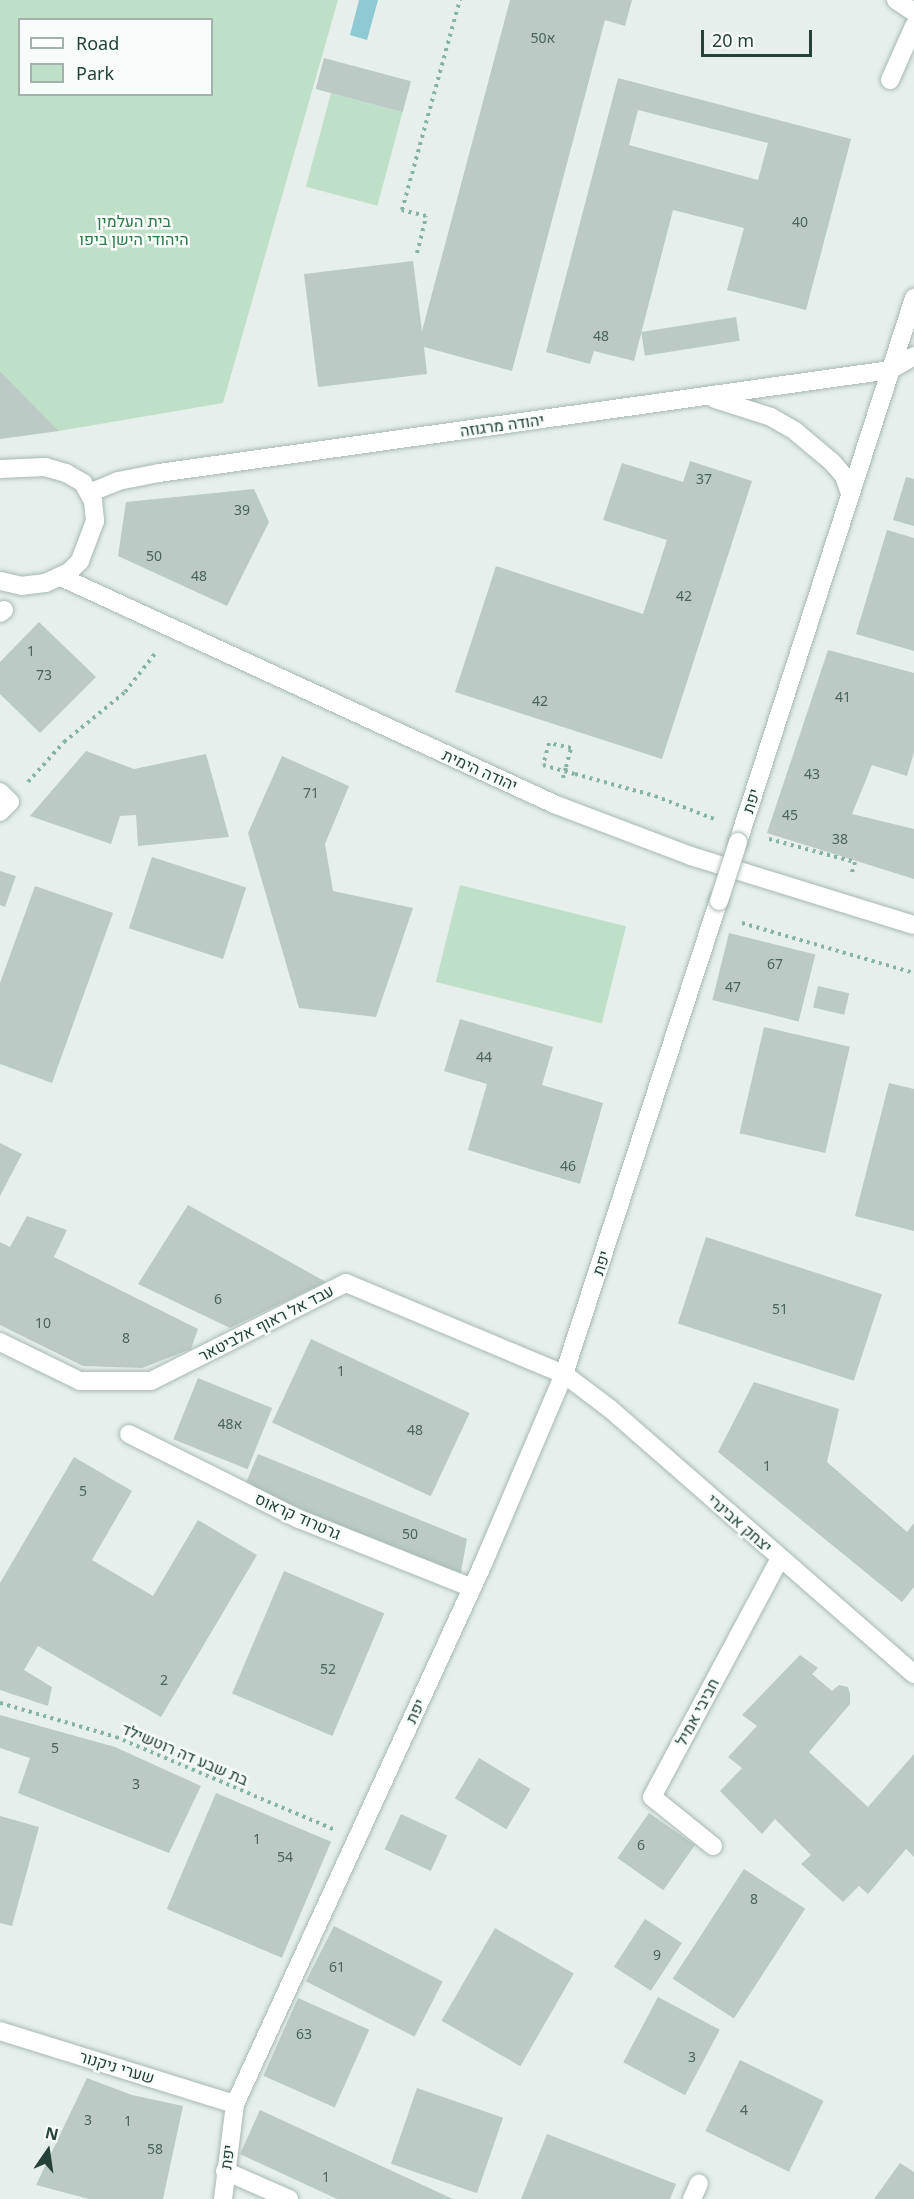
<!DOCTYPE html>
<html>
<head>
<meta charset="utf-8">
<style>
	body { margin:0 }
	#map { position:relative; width:914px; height:2199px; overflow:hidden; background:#e6efeb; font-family:"Noto Sans",Heebo,sans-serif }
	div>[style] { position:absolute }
	.green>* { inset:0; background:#bfe0c8; transform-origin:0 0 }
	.water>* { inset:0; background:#8ec9d4 }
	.building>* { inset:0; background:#bbcac4; transform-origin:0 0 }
	.path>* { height:4px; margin-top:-2px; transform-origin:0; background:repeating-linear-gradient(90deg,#86b3a5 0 3px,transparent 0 7.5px) }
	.roads { filter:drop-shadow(0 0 2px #a8b8b2) drop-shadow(0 0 2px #a8b8b2) }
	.minor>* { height:18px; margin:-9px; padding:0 9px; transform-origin:9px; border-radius:9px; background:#fff }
	.path-bridge>* { height:4px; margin-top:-2px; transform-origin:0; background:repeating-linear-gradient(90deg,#86b3a5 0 3px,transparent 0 7.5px) }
	.bridges { filter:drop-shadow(0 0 2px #a8b8b2) drop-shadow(0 0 2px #a8b8b2) }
	.minor-bridge>* { height:18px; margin:-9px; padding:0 9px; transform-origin:9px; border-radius:9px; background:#fff }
	span { translate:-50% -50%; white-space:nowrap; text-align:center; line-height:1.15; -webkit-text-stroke:5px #f7fbf9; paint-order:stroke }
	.number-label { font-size:14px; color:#4a645c }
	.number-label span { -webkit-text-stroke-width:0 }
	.park-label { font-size:16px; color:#2d7a4b }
	.street-label { font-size:16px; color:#24423a }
	.legend { position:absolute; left:18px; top:18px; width:195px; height:78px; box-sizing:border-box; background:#f7fbf9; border:2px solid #a3b1ad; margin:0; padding:8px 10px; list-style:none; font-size:18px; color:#24423a }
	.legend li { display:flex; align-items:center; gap:12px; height:30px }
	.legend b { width:30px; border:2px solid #a3b1ad }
	.north { position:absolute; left:18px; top:2121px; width:60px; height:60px; -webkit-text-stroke:4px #f7fbf9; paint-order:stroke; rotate:13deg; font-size:16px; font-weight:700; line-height:24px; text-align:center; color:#24423a }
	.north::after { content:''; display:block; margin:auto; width:21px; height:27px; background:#24423a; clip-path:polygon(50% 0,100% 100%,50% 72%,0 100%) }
	.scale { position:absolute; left:701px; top:30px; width:111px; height:27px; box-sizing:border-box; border:3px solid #24423a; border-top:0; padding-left:8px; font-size:18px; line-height:21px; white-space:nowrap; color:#24423a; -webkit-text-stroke:4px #f7fbf9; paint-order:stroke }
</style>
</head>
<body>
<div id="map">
	<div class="green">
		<div style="clip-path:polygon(evenodd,0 0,338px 0,223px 403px,59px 431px,0 371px,0 0,20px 20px,212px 20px,212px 94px,20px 94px,20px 20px)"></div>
		<div style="left:331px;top:93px;width:74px;height:97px;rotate:15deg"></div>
		<div style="left:460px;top:885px;width:171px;height:100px;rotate:14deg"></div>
	</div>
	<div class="water">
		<div style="clip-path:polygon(359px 0,378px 0,367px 40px,350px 35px)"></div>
	</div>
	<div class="building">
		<div style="clip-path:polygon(510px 0,632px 0,625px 26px,605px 20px,512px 371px,424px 347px,427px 374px,318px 387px,304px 274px,413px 261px,422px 331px)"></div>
		<div style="left:324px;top:58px;width:90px;height:32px;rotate:15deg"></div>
		<div style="clip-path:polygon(evenodd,618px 78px,851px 139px,806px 310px,727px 290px,744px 228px,673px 210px,634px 361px,594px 351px,590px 364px,546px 352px,618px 78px,638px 110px,768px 143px,758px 180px,629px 145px,638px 110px)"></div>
		<div style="left:736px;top:317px;width:24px;height:96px;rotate:81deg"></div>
		<div style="clip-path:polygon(0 371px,59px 431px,0 439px)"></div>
		<div style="clip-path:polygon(690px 461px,752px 481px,662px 759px,455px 692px,496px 566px,643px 614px,667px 540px,603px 520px,622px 463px,683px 482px)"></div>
		<div style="clip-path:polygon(906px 477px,914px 479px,914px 526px,893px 520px)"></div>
		<div style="clip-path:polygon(254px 489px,269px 522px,227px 606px,118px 556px,126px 502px)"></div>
		<div style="clip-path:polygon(887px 530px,914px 538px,914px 651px,856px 634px)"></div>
		<div style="clip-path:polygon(39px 622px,96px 677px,40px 733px,0 694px,0 662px)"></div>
		<div style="clip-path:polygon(828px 650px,914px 673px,914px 752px,907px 776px,872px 765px,852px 814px,914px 829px,914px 879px,767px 833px)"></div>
		<div style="clip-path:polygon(86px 751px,134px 769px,206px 754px,229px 837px,138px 846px,136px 815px,120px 816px,111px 844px,30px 816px)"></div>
		<div style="clip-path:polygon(282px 756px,349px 786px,325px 844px,333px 891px,413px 908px,376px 1017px,299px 1008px,248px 833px)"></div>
		<div style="left:152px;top:857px;width:99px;height:75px;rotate:18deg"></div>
		<div style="clip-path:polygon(0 871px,16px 876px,5px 907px,0 905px)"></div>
		<div style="clip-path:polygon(35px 886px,113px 913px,52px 1083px,0 1064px,0 983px)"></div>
		<div style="left:729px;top:933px;width:89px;height:69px;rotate:14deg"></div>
		<div style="left:818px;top:986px;width:32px;height:22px;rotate:13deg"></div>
		<div style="clip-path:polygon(460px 1019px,553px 1047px,542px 1085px,603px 1103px,580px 1184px,468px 1150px,487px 1084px,444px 1071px)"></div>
		<div style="left:764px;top:1027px;width:88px;height:109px;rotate:13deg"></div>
		<div style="clip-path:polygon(889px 1083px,914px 1089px,914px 1231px,855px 1216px)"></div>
		<div style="clip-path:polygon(0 1143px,22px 1154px,0 1196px)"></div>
		<div style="clip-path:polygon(188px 1205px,326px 1282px,230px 1328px,138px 1284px)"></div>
		<div style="clip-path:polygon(27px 1216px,67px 1230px,54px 1257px,198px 1329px,191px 1349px,142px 1368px,83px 1366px,0 1325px,0 1242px,10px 1247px)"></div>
		<div style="left:706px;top:1237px;width:185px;height:91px;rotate:18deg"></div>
		<div style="left:311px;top:1339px;width:175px;height:92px;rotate:25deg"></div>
		<div style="left:198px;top:1378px;width:80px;height:66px;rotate:22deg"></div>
		<div style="clip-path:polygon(754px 1382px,839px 1409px,827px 1462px,907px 1532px,914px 1523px,914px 1587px,902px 1602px,718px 1452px)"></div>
		<div style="clip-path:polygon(258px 1454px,467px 1539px,460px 1577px,245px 1485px)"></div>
		<div style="clip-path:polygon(74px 1457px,132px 1491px,92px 1560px,153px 1596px,198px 1520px,257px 1555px,161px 1717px,38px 1646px,24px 1670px,52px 1687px,48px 1706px,0 1690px,0 1583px)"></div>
		<div style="left:284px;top:1571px;width:109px;height:133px;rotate:23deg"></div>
		<div style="clip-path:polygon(800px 1655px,818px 1668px,812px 1674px,832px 1691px,839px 1685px,848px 1687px,850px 1694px,850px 1704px,809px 1752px,868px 1807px,914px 1754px,914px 1857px,906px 1849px,868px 1894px,859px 1886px,843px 1902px,801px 1864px,811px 1855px,775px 1819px,762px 1834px,720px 1791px,742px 1768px,728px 1757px,757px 1726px,742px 1715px)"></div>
		<div style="clip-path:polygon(0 1715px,115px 1747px,201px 1786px,169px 1853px,18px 1793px,30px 1758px,0 1748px)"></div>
		<div style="left:479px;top:1758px;width:60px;height:47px;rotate:31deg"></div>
		<div style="left:216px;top:1793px;width:125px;height:126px;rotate:23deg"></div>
		<div style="left:649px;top:1813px;width:56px;height:55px;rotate:35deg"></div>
		<div style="left:401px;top:1814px;width:51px;height:39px;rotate:25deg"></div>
		<div style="clip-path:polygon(0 1816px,39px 1827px,12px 1926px,0 1923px)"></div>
		<div style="left:744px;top:1869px;width:73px;height:131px;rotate:33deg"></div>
		<div style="left:645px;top:1919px;width:44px;height:57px;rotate:33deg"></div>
		<div style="left:334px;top:1926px;width:122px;height:62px;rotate:27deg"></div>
		<div style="left:495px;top:1928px;width:91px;height:107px;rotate:30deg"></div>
		<div style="left:658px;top:1997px;width:70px;height:74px;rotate:28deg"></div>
		<div style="left:298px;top:1998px;width:78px;height:85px;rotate:24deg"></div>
		<div style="left:740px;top:2060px;width:93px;height:79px;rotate:26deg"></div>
		<div style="clip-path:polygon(87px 2078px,132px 2095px,183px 2106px,163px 2199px,89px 2199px,36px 2185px)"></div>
		<div style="left:417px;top:2088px;width:91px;height:80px;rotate:19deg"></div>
		<div style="clip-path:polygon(260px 2110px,453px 2199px,337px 2199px,240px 2154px)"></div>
		<div style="clip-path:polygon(547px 2134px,676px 2184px,670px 2199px,521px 2199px)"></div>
		<div style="clip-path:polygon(900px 2163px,914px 2172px,914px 2199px,874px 2199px)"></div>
	</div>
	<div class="path">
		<div style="left:417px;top:253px;width:38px;rotate:-76deg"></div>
		<div style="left:426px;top:216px;width:25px;rotate:-166deg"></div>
		<div style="left:402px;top:210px;width:218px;rotate:-74.6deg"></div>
		<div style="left:575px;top:774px;width:83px;rotate:15.4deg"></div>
		<div style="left:655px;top:796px;width:66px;rotate:21.2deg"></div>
		<div style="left:563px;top:778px;width:11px;rotate:-75deg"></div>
		<div style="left:28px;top:782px;width:54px;rotate:-48deg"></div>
		<div style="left:64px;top:742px;width:79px;rotate:-39.3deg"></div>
		<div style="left:125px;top:692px;width:52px;rotate:-52deg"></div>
		<div style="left:769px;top:839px;width:89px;rotate:15deg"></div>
		<div style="left:855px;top:862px;width:15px;rotate:106deg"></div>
		<div style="left:742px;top:923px;width:179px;rotate:16.2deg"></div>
		<div style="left:0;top:1703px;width:121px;rotate:16.3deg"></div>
		<div style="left:116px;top:1737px;width:236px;rotate:23deg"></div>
	</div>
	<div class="roads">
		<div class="minor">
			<div style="left:896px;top:0;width:22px;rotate:34deg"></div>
			<div style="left:890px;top:80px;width:59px;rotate:-66deg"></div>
			<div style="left:715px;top:399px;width:59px;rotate:17.8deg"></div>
			<div style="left:771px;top:417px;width:28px;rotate:30deg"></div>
			<div style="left:795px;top:431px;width:48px;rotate:40deg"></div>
			<div style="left:832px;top:462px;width:18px;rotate:49deg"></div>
			<div style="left:844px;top:476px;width:18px;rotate:71deg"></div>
			<div style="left:0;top:469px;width:45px;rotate:-2.5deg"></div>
			<div style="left:45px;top:467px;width:22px;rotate:16deg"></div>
			<div style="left:66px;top:473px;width:20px;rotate:30deg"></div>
			<div style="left:83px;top:483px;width:21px;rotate:61deg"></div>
			<div style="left:93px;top:501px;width:20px;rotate:84deg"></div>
			<div style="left:95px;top:521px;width:43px;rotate:110.6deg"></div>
			<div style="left:80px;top:561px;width:16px;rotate:135deg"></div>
			<div style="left:69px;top:572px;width:26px;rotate:155deg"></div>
			<div style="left:45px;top:583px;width:23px;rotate:173deg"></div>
			<div style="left:22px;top:586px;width:23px;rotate:-167deg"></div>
			<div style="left:89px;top:493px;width:31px;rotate:-22deg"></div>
			<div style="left:118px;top:481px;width:42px;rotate:-11deg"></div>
			<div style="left:159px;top:473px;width:738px;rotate:-8.02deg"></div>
			<div style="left:890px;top:370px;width:28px;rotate:-30deg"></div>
			<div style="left:61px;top:577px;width:543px;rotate:24.72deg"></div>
			<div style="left:554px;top:804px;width:147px;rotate:20.8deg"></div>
			<div style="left:691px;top:856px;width:233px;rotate:17.2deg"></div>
			<div style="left:0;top:613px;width:5px;rotate:-37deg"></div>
			<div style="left:0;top:792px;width:14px;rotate:45deg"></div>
			<div style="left:10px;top:802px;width:14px;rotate:135deg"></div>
			<div style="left:738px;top:842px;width:572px;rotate:-72.07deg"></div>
			<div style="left:0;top:1342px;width:89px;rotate:26deg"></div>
			<div style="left:80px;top:1381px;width:71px"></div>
			<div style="left:151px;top:1381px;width:218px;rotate:-26.7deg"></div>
			<div style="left:346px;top:1283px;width:236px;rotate:22.7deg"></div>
			<div style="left:564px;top:1374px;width:56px;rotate:37.1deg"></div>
			<div style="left:609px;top:1408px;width:405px;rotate:41.1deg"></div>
			<div style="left:129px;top:1434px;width:190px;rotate:26.6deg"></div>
			<div style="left:299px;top:1519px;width:186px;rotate:21.7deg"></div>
			<div style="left:713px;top:1846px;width:78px;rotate:-141.2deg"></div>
			<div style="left:652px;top:1797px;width:271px;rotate:-61.8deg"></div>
			<div style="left:0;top:2031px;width:246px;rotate:17.3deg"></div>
			<div style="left:225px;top:2171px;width:70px;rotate:23.6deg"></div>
			<div style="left:223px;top:2199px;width:96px;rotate:-82.8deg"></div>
			<div style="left:235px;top:2104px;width:594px;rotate:-65.33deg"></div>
			<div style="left:483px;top:1564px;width:207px;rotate:-66.9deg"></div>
			<div style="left:564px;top:1374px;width:498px;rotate:-71.9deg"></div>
			<div style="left:692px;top:2199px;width:17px;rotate:-66deg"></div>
		</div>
	</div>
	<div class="path-bridge">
		<div style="left:566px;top:767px;width:20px;rotate:-75deg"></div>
		<div style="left:571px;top:748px;width:23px;rotate:-167deg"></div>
		<div style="left:549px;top:743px;width:23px;rotate:105deg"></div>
		<div style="left:543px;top:765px;width:33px;rotate:16deg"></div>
	</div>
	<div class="bridges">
		<div class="minor-bridge">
			<div style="left:719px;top:901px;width:62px;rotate:-72.1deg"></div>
		</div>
	</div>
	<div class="number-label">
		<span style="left:543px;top:38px">50א</span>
		<span style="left:800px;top:222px">40</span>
		<span style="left:601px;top:336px">48</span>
		<span style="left:704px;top:479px">37</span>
		<span style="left:242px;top:510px">39</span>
		<span style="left:154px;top:556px">50</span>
		<span style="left:199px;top:576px">48</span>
		<span style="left:684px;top:596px">42</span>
		<span style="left:31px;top:651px">1</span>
		<span style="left:44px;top:675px">73</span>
		<span style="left:843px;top:697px">41</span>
		<span style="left:540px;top:701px">42</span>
		<span style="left:812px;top:774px">43</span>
		<span style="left:311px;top:793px">71</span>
		<span style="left:790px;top:815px">45</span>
		<span style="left:840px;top:839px">38</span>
		<span style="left:775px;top:964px">67</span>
		<span style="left:733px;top:987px">47</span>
		<span style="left:484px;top:1057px">44</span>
		<span style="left:568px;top:1166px">46</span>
		<span style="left:218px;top:1299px">6</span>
		<span style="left:780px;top:1309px">51</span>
		<span style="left:43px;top:1323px">10</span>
		<span style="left:126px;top:1338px">8</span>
		<span style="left:341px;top:1371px">1</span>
		<span style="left:230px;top:1424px">48א</span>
		<span style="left:415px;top:1430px">48</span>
		<span style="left:767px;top:1466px">1</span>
		<span style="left:83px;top:1491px">5</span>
		<span style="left:410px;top:1534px">50</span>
		<span style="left:328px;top:1669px">52</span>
		<span style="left:164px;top:1680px">2</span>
		<span style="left:55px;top:1748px">5</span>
		<span style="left:136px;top:1784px">3</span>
		<span style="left:257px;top:1839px">1</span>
		<span style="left:641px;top:1845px">6</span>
		<span style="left:285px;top:1857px">54</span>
		<span style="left:754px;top:1899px">8</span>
		<span style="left:657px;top:1955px">9</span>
		<span style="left:337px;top:1967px">61</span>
		<span style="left:304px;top:2034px">63</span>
		<span style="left:692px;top:2057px">3</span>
		<span style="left:744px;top:2110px">4</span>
		<span style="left:88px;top:2120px">3</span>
		<span style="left:128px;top:2121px">1</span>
		<span style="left:155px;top:2149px">58</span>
		<span style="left:326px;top:2177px">1</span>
	</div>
	<div class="park-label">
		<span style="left:134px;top:230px">בית העלמין<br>היהודי הישן ביפו</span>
	</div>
	<div class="street-label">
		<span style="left:502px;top:425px;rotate:-8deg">יהודה מרגוזה</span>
		<span style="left:480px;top:770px;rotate:24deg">יהודה הימית</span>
		<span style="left:751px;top:801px;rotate:-72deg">יפת</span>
		<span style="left:601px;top:1263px;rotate:-72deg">יפת</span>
		<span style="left:266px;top:1323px;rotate:-27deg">עבד אל ראוף אלביטאר</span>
		<span style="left:298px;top:1516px;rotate:24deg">גרטרוד קראוס</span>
		<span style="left:740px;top:1523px;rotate:41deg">יצחק אבינרי</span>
		<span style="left:415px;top:1711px;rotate:-65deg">יפת</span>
		<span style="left:697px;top:1712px;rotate:-62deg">חביבי אמיל</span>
		<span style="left:185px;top:1754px;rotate:23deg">בת שבע דה רוטשילד</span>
		<span style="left:117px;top:2067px;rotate:17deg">שערי ניקנור</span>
		<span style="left:227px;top:2157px;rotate:-83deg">יפת</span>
	</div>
	<ul class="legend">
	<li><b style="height:8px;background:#fff"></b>Road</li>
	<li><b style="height:16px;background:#bfe0c8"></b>Park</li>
	</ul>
	<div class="north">N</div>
	<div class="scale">20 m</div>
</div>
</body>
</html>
